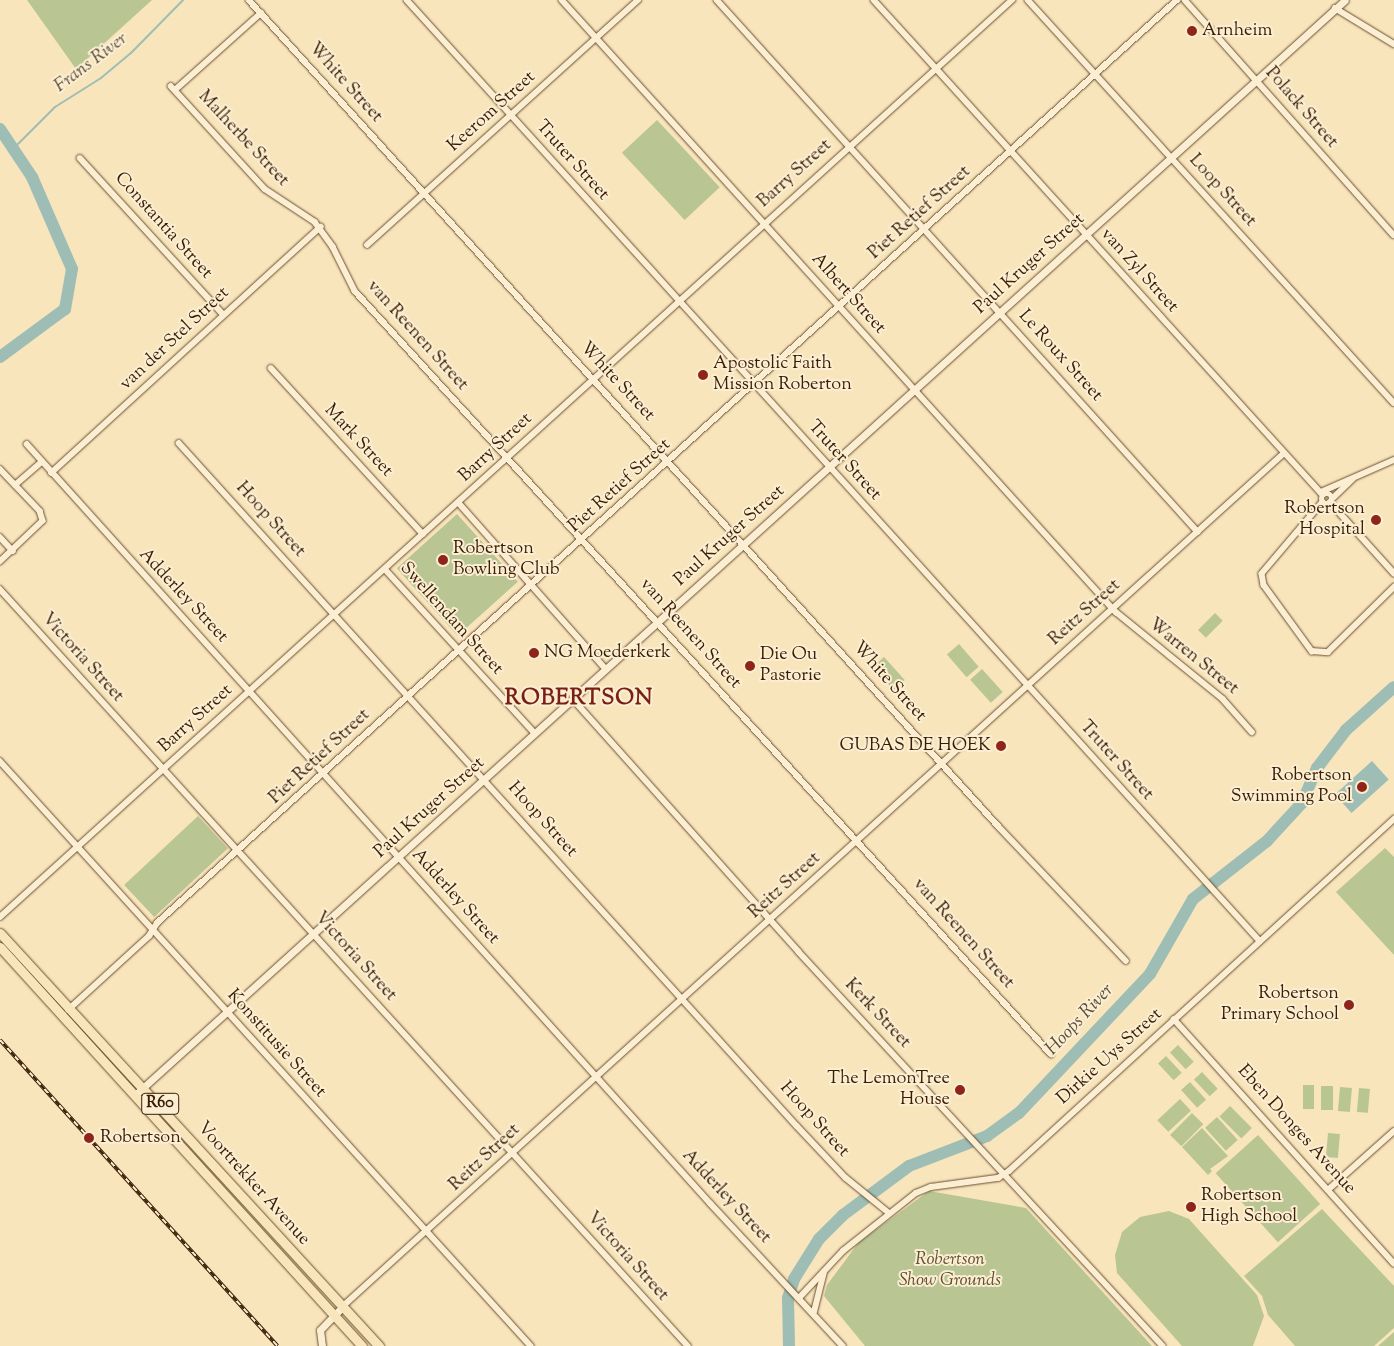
<!DOCTYPE html>
<html>
<head>
<meta charset="utf-8">
<style>
	body { margin:0 }
	#map { position:relative; width:1394px; height:1346px; overflow:hidden; background:#f9e5bc; font-family:"Sorts Mill Goudy",serif }
	div>[style] { position:absolute }
	.green>* { inset:0; background:#b9c694; transform-origin:0 0 }
	.water>* { inset:0; background:#9ebeb5; transform-origin:0 0 }
	.stream>* { height:2px; margin:-1px; padding:0 1px; transform-origin:1px; border-radius:1px; background:#9ebeb5 }
	.river>* { height:12px; margin:-6px; padding:0 6px; transform-origin:6px; border-radius:6px; background:#9ebeb5 }
	.roads { filter:drop-shadow(0 0 1px #6a4f30) drop-shadow(0 0 1px #6a4f30) }
	.minor>* { height:5.5px; margin:-2.75px; padding:0 2.75px; transform-origin:2.75px; border-radius:2.75px; background:#fbeed3 }
	.minor>.ring { margin:-2.75px; padding:0; box-sizing:content-box; background:none; border:5.5px solid #fbeed3; border-radius:50% }
	.tertiary>* { height:7px; margin:-3.5px; padding:0 3.5px; transform-origin:3.5px; border-radius:3.5px; background:#fbeed3 }
	.primary>* { height:9px; margin:-4.5px; padding:0 4.5px; transform-origin:4.5px; border-radius:4.5px; background:#f9e5bc }
	.rail>* { height:4px; margin-top:-2px; transform-origin:0; background:repeating-linear-gradient(90deg,#fbeed3 0 5.5px,#3a1d02 0 11px); box-sizing:border-box; border-block:1px solid #3a1d02 }
	.dots>* { width:14px; height:14px; translate:-50% -50%; box-sizing:border-box; border:2px solid #fbeed3; border-radius:50% }
	span { translate:-50% -50%; white-space:nowrap; text-align:center; line-height:1.15; -webkit-text-stroke:4px #fbeed3; paint-order:stroke }
	.shield-label span { padding:1px 4px; background:#fbeed3; border:1px solid; border-radius:4px; -webkit-text-stroke-width:0 }
	.shield-label { font-size:16px; color:#3a1d02; font-weight:700 }
	.poi-label { font-size:18px; color:#3a1d02 }
	.left { translate:0 -50%; text-align:left }
	.right { translate:-100% -50%; text-align:right }
	.street-label { font-size:18px; color:#3a1d02 }
	.park-label { font-size:18px; color:#60502e; font-style:italic }
	.water-label { font-size:19px; color:#584d38; font-style:italic }
	.district-label { font-size:22px; color:#7a1f14; font-weight:700; letter-spacing:1px }
</style>
</head>
<body>
<div id="map">
	<div class="green">
		<div style="clip-path:polygon(27px 0,152px 0,76px 69px)"></div>
		<div style="left:657px;top:120px;width:92px;height:48px;rotate:47deg"></div>
		<div style="left:457px;top:514px;width:91px;height:81px;rotate:48deg"></div>
		<div style="left:1215px;top:613px;width:11px;height:24px;rotate:45deg"></div>
		<div style="left:959px;top:644px;width:30px;height:16px;rotate:49deg"></div>
		<div style="left:884px;top:657px;width:31px;height:15px;rotate:48deg"></div>
		<div style="left:982px;top:669px;width:31px;height:16px;rotate:48deg"></div>
		<div style="left:198px;top:816px;width:44px;height:101px;rotate:47deg"></div>
		<div style="clip-path:polygon(1385px 848px,1394px 857px,1394px 955px,1336px 892px)"></div>
		<div style="left:1178px;top:1045px;width:23px;height:11px;rotate:47deg"></div>
		<div style="left:1166px;top:1056px;width:23px;height:11px;rotate:47deg"></div>
		<div style="left:1202px;top:1072px;width:23px;height:11px;rotate:47deg"></div>
		<div style="left:1190px;top:1082px;width:24px;height:12px;rotate:48deg"></div>
		<div style="left:1303px;top:1085px;width:11px;height:24px"></div>
		<div style="left:1321px;top:1086px;width:12px;height:24px"></div>
		<div style="left:1340px;top:1087px;width:12px;height:24px;rotate:5deg"></div>
		<div style="left:1359px;top:1088px;width:11px;height:24px;rotate:5deg"></div>
		<div style="left:1180px;top:1099px;width:16px;height:31px;rotate:47deg"></div>
		<div style="left:1230px;top:1106px;width:31px;height:15px;rotate:45deg"></div>
		<div style="left:1192px;top:1113px;width:16px;height:31px;rotate:45deg"></div>
		<div style="left:1217px;top:1117px;width:31px;height:16px;rotate:48deg"></div>
		<div style="clip-path:polygon(1202px 1128px,1228px 1156px,1210px 1169px,1212px 1171px,1208px 1175px,1182px 1147px)"></div>
		<div style="left:1328px;top:1133px;width:12px;height:24px;rotate:5deg"></div>
		<div style="left:1258px;top:1135px;width:93px;height:57px;rotate:48deg"></div>
		<div style="clip-path:polygon(929px 1191px,1026px 1208px,1152px 1346px,865px 1346px,824px 1296px,827px 1285px,859px 1242px)"></div>
		<div style="clip-path:polygon(1322px 1209px,1394px 1286px,1394px 1328px,1374px 1346px,1295px 1346px,1268px 1315px,1262px 1296px,1244px 1276px)"></div>
		<div style="clip-path:polygon(1169px 1211px,1189px 1219px,1257px 1295px,1264px 1316px,1253px 1346px,1182px 1346px,1117px 1273px,1115px 1255px,1122px 1232px,1140px 1217px)"></div>
		<div style="clip-path:polygon(1394px 1332px,1394px 1346px,1378px 1346px)"></div>
	</div>
	<div class="water">
		<div style="left:1372px;top:761px;width:25px;height:50px;rotate:48deg"></div>
	</div>
	<div class="stream">
		<div style="left:14px;top:148px;width:58px;rotate:-45deg"></div>
		<div style="left:55px;top:107px;width:54px;rotate:-32.2deg"></div>
		<div style="left:101px;top:78px;width:39px;rotate:-40deg"></div>
		<div style="left:131px;top:53px;width:74px;rotate:-45.5deg"></div>
	</div>
	<div class="river">
		<div style="left:0;top:129px;width:58px;rotate:56.3deg"></div>
		<div style="left:32px;top:177px;width:100px;rotate:66.5deg"></div>
		<div style="left:72px;top:269px;width:41px;rotate:99.9deg"></div>
		<div style="left:65px;top:309px;width:81px;rotate:143.6deg"></div>
		<div style="left:789px;top:1346px;width:48px;rotate:-91.2deg"></div>
		<div style="left:788px;top:1298px;width:20px;rotate:-72deg"></div>
		<div style="left:794px;top:1279px;width:47px;rotate:-58deg"></div>
		<div style="left:819px;top:1239px;width:34px;rotate:-45deg"></div>
		<div style="left:843px;top:1215px;width:82px;rotate:-36.6deg"></div>
		<div style="left:909px;top:1166px;width:84px;rotate:-21deg"></div>
		<div style="left:987px;top:1136px;width:39px;rotate:-36deg"></div>
		<div style="left:1019px;top:1113px;width:191px;rotate:-46.7deg"></div>
		<div style="left:1150px;top:974px;width:86px;rotate:-60.2deg"></div>
		<div style="left:1193px;top:899px;width:94px;rotate:-38.1deg"></div>
		<div style="left:1267px;top:841px;width:52px;rotate:-47.4deg"></div>
		<div style="left:1302px;top:803px;width:38px;rotate:-67deg"></div>
		<div style="left:1317px;top:768px;width:48px;rotate:-52.7deg"></div>
		<div style="left:1346px;top:730px;width:64px;rotate:-41.9deg"></div>
	</div>
	<div class="roads">
		<div class="minor">
			<div style="left:249px;top:0;width:1118px;rotate:47.79deg"></div>
			<div style="left:1000px;top:828px;width:183px;rotate:46.5deg"></div>
			<div style="left:407px;top:0;width:1270px;rotate:47.81deg"></div>
			<div style="left:562px;top:0;width:826px;rotate:47.85deg"></div>
			<div style="left:1116px;top:612px;width:138px;rotate:39.1deg"></div>
			<div style="left:1223px;top:699px;width:44px;rotate:48.7deg"></div>
			<div style="left:717px;top:0;width:717px;rotate:47.88deg"></div>
			<div style="left:874px;top:0;width:668px;rotate:47.79deg"></div>
			<div style="left:1028px;top:0;width:544px;rotate:47.75deg"></div>
			<div style="left:1185px;top:0;width:314px;rotate:48.4deg"></div>
			<div style="left:1335px;top:8px;width:69px;rotate:31.4deg"></div>
			<div style="left:171px;top:86px;width:139px;rotate:47.6deg"></div>
			<div style="left:265px;top:189px;width:60px;rotate:33.4deg"></div>
			<div style="left:315px;top:222px;width:31px;rotate:54deg"></div>
			<div style="left:333px;top:247px;width:49px;rotate:63.4deg"></div>
			<div style="left:355px;top:291px;width:1033px;rotate:47.63deg"></div>
			<div style="left:176px;top:89px;width:114px;rotate:-41.8deg"></div>
			<div style="left:80px;top:158px;width:212px;rotate:47.5deg"></div>
			<div style="left:367px;top:245px;width:365px;rotate:-42.1deg"></div>
			<div style="left:271px;top:368px;width:225px;rotate:47.5deg"></div>
			<div style="left:179px;top:443px;width:921px;rotate:47.86deg"></div>
			<div style="left:797px;top:1126px;width:71px;rotate:46.7deg"></div>
			<div style="left:846px;top:1178px;width:54px;rotate:39deg"></div>
			<div style="left:27px;top:444px;width:1022px;rotate:48.01deg"></div>
			<div style="left:711px;top:1204px;width:194px;rotate:47.1deg"></div>
			<div style="left:0;top:469px;width:58px;rotate:46.4deg"></div>
			<div style="left:40px;top:511px;width:10px;rotate:73deg"></div>
			<div style="left:43px;top:521px;width:59px;rotate:136.4deg"></div>
			<div style="left:51px;top:473px;width:365px;rotate:-42.4deg"></div>
			<div style="left:15px;top:485px;width:35px;rotate:-41deg"></div>
			<div style="left:1321px;top:492px;width:80px;rotate:-23.7deg"></div>
			<div class="ring" style="left:1322px;top:494px;width:4.5px;height:4.5px"></div>
			<div style="left:1332px;top:499px;width:28px;rotate:-44deg"></div>
			<div style="left:1323px;top:502px;width:94px;rotate:130.3deg"></div>
			<div style="left:1262px;top:574px;width:11px;rotate:80deg"></div>
			<div style="left:1264px;top:585px;width:82px;rotate:54deg"></div>
			<div style="left:1312px;top:651px;width:16px;rotate:4deg"></div>
			<div style="left:1328px;top:652px;width:93px;rotate:-44.6deg"></div>
			<div style="left:1330px;top:502px;width:96px;rotate:48deg"></div>
			<div style="left:459px;top:503px;width:222px;rotate:48.5deg"></div>
			<div style="left:0;top:537px;width:19px;rotate:47deg"></div>
			<div style="left:385px;top:569px;width:222px;rotate:47.6deg"></div>
			<div style="left:0;top:589px;width:1023px;rotate:47.73deg"></div>
			<div style="left:573px;top:699px;width:339px;rotate:48.2deg"></div>
			<div style="left:799px;top:952px;width:536px;rotate:47.27deg"></div>
			<div style="left:0;top:761px;width:790px;rotate:47.77deg"></div>
			<div style="left:0;top:917px;width:1366px;rotate:-42.18deg"></div>
			<div style="left:68px;top:1010px;width:110px;rotate:-42.4deg"></div>
			<div style="left:149px;top:936px;width:15px;rotate:-58deg"></div>
			<div style="left:157px;top:923px;width:1376px;rotate:-42.14deg"></div>
			<div style="left:1174px;top:1019px;width:329px;rotate:48deg"></div>
			<div style="left:1329px;top:1189px;width:87px;rotate:-41.7deg"></div>
			<div style="left:800px;top:1297px;width:63px;rotate:-46.9deg"></div>
			<div style="left:843px;top:1251px;width:93px;rotate:-38.5deg"></div>
			<div style="left:916px;top:1193px;width:16px;rotate:-22deg"></div>
			<div style="left:931px;top:1187px;width:68px;rotate:-7.7deg"></div>
			<div style="left:998px;top:1178px;width:13px;rotate:-32deg"></div>
			<div style="left:1009px;top:1171px;width:522px;rotate:-42.44deg"></div>
			<div style="left:342px;top:1307px;width:1270px;rotate:-42.19deg"></div>
			<div style="left:814px;top:1312px;width:41px;rotate:-76deg"></div>
		</div>
		<div class="tertiary">
			<div style="left:136px;top:1094px;width:1630px;rotate:-42.14deg"></div>
			<div style="left:322px;top:1346px;width:16px;rotate:-97deg"></div>
			<div style="left:320px;top:1330px;width:32px;rotate:-46deg"></div>
		</div>
		<div class="primary">
			<div style="left:0;top:933px;width:561px;rotate:47.46deg"></div>
			<div style="left:0;top:947px;width:539px;rotate:47.78deg"></div>
		</div>
	</div>
	<div class="rail">
		<div style="left:0;top:1040px;width:413px;rotate:47.8deg"></div>
	</div>
	<div class="dots">
		<div style="left:1192px;top:31px;background:#8f2418"></div>
		<div style="left:703px;top:375px;background:#8f2418"></div>
		<div style="left:1376px;top:520px;background:#8f2418"></div>
		<div style="left:443px;top:560px;background:#8f2418"></div>
		<div style="left:534px;top:653px;background:#8f2418"></div>
		<div style="left:750px;top:666px;background:#8f2418"></div>
		<div style="left:1001px;top:746px;background:#8f2418"></div>
		<div style="left:1362px;top:787px;background:#8f2418"></div>
		<div style="left:1349px;top:1005px;background:#8f2418"></div>
		<div style="left:960px;top:1090px;background:#8f2418"></div>
		<div style="left:89px;top:1138px;background:#8f2418"></div>
		<div style="left:1191px;top:1207px;background:#8f2418"></div>
	</div>
	<div class="shield-label">
		<span style="left:160px;top:1104px">R60</span>
	</div>
	<div class="poi-label">
		<span class="left" style="left:1202px;top:31px">Arnheim</span>
		<span class="left" style="left:713px;top:375px">Apostolic Faith<br>Mission Roberton</span>
		<span class="right" style="left:1365px;top:520px">Robertson<br>Hospital</span>
		<span class="left" style="left:453px;top:560px">Robertson<br>Bowling Club</span>
		<span class="left" style="left:544px;top:653px">NG Moederkerk</span>
		<span class="left" style="left:760px;top:666px">Die Ou<br>Pastorie</span>
		<span class="right" style="left:991px;top:746px">GUBAS DE HOEK</span>
		<span class="right" style="left:1352px;top:787px">Robertson<br>Swimming Pool</span>
		<span class="right" style="left:1339px;top:1005px">Robertson<br>Primary School</span>
		<span class="right" style="left:950px;top:1090px">The LemonTree<br>House</span>
		<span class="left" style="left:100px;top:1138px">Robertson</span>
		<span class="left" style="left:1201px;top:1207px">Robertson<br>High School</span>
	</div>
	<div class="street-label">
		<span style="left:345px;top:83px;rotate:48deg">White Street</span>
		<span style="left:1301px;top:108px;rotate:49deg">Polack Street</span>
		<span style="left:492px;top:112px;rotate:-42deg">Keerom Street</span>
		<span style="left:243px;top:139px;rotate:47deg">Malherbe Street</span>
		<span style="left:572px;top:161px;rotate:48deg">Truter Street</span>
		<span style="left:795px;top:174px;rotate:-42deg">Barry Street</span>
		<span style="left:1222px;top:191px;rotate:48deg">Loop Street</span>
		<span style="left:920px;top:213px;rotate:-42deg">Piet Retief Street</span>
		<span style="left:163px;top:226px;rotate:48deg">Constantia Street</span>
		<span style="left:1030px;top:264px;rotate:-42deg">Paul Kruger Street</span>
		<span style="left:1139px;top:271px;rotate:48deg">van Zyl Street</span>
		<span style="left:848px;top:294px;rotate:48deg">Albert Street</span>
		<span style="left:417px;top:336px;rotate:48deg">van Reenen Street</span>
		<span style="left:175px;top:339px;rotate:-43deg">van der Stel Street</span>
		<span style="left:1060px;top:356px;rotate:48deg">Le Roux Street</span>
		<span style="left:617px;top:382px;rotate:47deg">White Street</span>
		<span style="left:358px;top:441px;rotate:47deg">Mark Street</span>
		<span style="left:496px;top:448px;rotate:-43deg">Barry Street</span>
		<span style="left:844px;top:461px;rotate:48deg">Truter Street</span>
		<span style="left:620px;top:486px;rotate:-42deg">Piet Retief Street</span>
		<span style="left:270px;top:520px;rotate:48deg">Hoop Street</span>
		<span style="left:730px;top:536px;rotate:-42deg">Paul Kruger Street</span>
		<span style="left:183px;top:596px;rotate:47deg">Adderley Street</span>
		<span style="left:1085px;top:613px;rotate:-42deg">Reitz Street</span>
		<span style="left:451px;top:619px;rotate:48deg">Swellendam Street</span>
		<span style="left:690px;top:634px;rotate:48deg">van Reenen Street</span>
		<span style="left:1193px;top:657px;rotate:39deg">Warren Street</span>
		<span style="left:82px;top:658px;rotate:48deg">Victoria Street</span>
		<span style="left:889px;top:682px;rotate:48deg">White Street</span>
		<span style="left:196px;top:719px;rotate:-42deg">Barry Street</span>
		<span style="left:320px;top:757px;rotate:-43deg">Piet Retief Street</span>
		<span style="left:1116px;top:761px;rotate:48deg">Truter Street</span>
		<span style="left:430px;top:808px;rotate:-42deg">Paul Kruger Street</span>
		<span style="left:542px;top:820px;rotate:48deg">Hoop Street</span>
		<span style="left:785px;top:886px;rotate:-42deg">Reitz Street</span>
		<span style="left:455px;top:897px;rotate:48deg">Adderley Street</span>
		<span style="left:963px;top:934px;rotate:48deg">van Reenen Street</span>
		<span style="left:355px;top:957px;rotate:48deg">Victoria Street</span>
		<span style="left:877px;top:1014px;rotate:47deg">Kerk Street</span>
		<span style="left:276px;top:1044px;rotate:48deg">Konstitusie Street</span>
		<span style="left:1110px;top:1057px;rotate:-42deg">Dirkie Uys Street</span>
		<span style="left:814px;top:1120px;rotate:48deg">Hoop Street</span>
		<span style="left:1296px;top:1130px;rotate:48deg">Eben Donges Avenue</span>
		<span style="left:485px;top:1158px;rotate:-43deg">Reitz Street</span>
		<span style="left:253px;top:1184px;rotate:48deg">Voortrekker Avenue</span>
		<span style="left:726px;top:1197px;rotate:47deg">Adderley Street</span>
		<span style="left:627px;top:1257px;rotate:48deg">Victoria Street</span>
	</div>
	<div class="park-label">
		<span style="left:950px;top:1271px">Robertson<br>Show Grounds</span>
	</div>
	<div class="water-label">
		<span style="left:91px;top:63px;rotate:-37deg">Frans River</span>
		<span style="left:1080px;top:1020px;rotate:-47deg">Hoops River</span>
	</div>
	<div class="district-label">
		<span style="left:579px;top:700px">ROBERTSON</span>
	</div>
</div>
</body>
</html>
